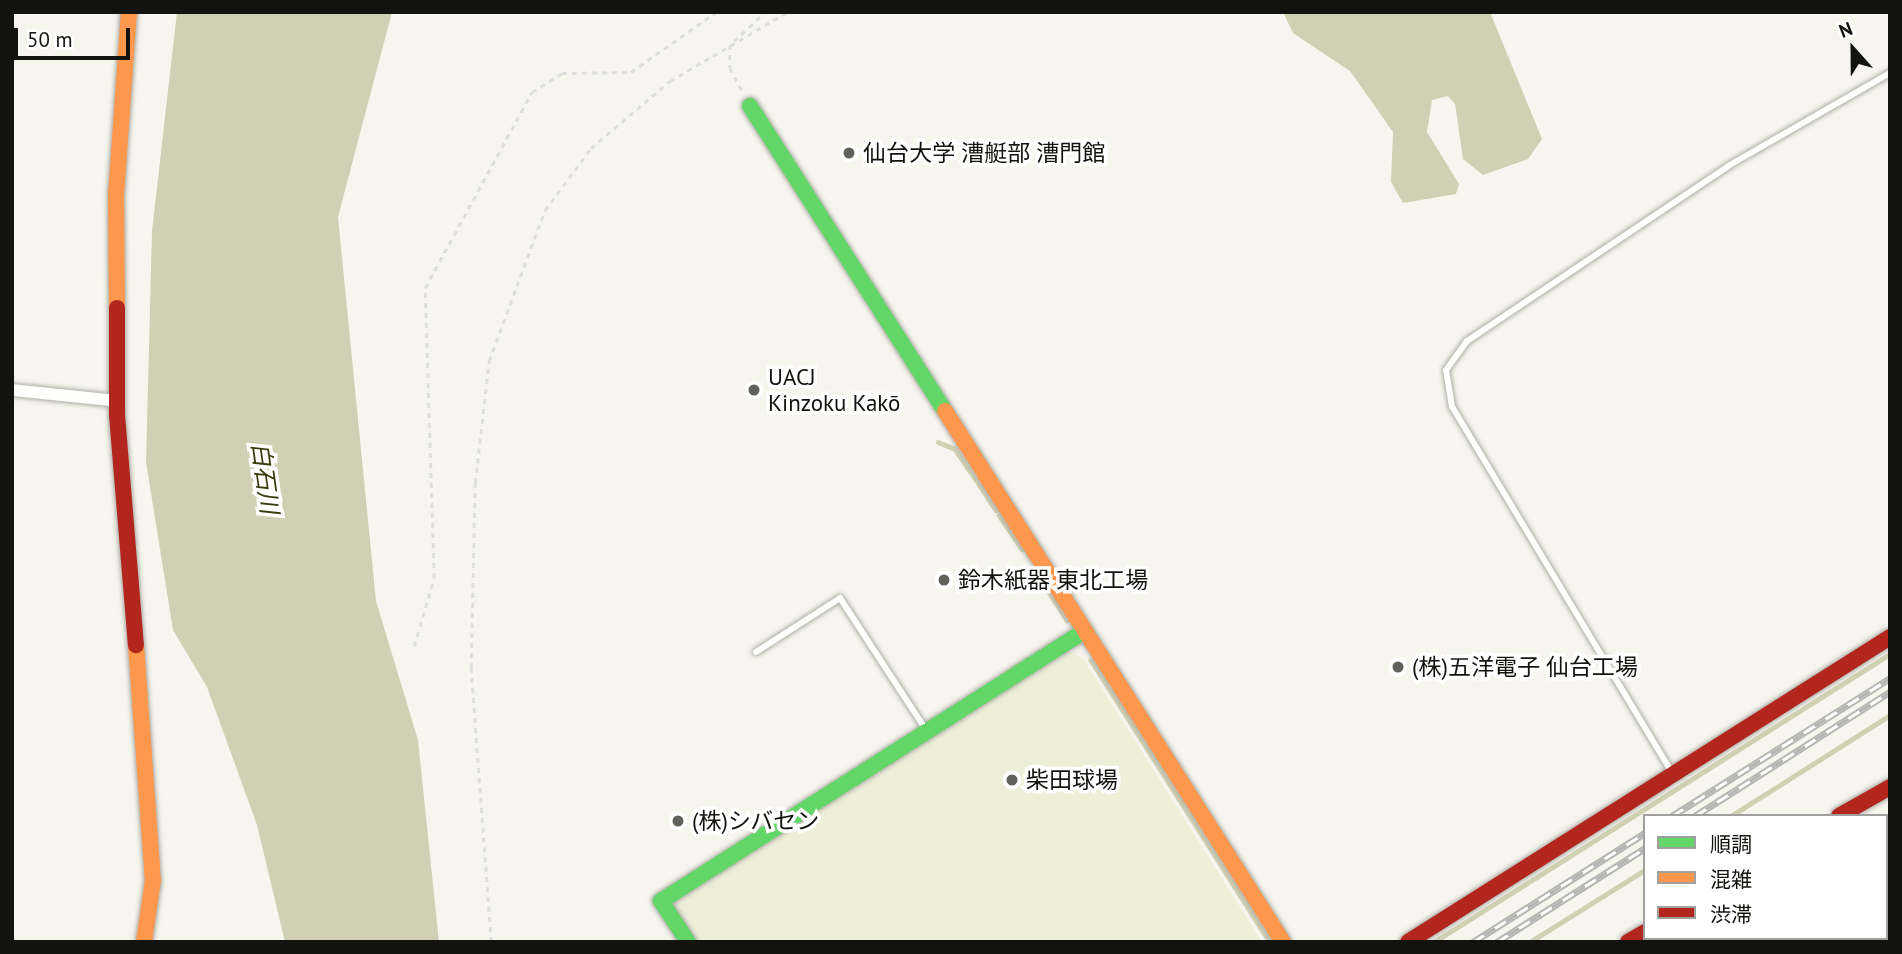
<!DOCTYPE html>
<html>
<head>
<meta charset="utf-8">
<style>
	body { margin:0 }
	#map { position:relative; width:1902px; height:954px; overflow:hidden; background:#f6f6ee; font-family:"PT Sans","Noto Sans JP",sans-serif }
	div>[style] { position:absolute }
	.green>* { inset:0; background:#eeefd9 }
	.water>* { inset:0; background:#d0d1b4 }
	.stream>* { height:4.5px; margin:-2.25px; padding:0 2.25px; transform-origin:2.25px; border-radius:2.25px; background:#d0d1b4 }
	.path>* { height:2.5px; margin-top:-1.25px; transform-origin:0; background:repeating-linear-gradient(90deg,#dededc 0 5px,transparent 0 10px) }
	.roads { filter:drop-shadow(0 0 2px #aeaea8) drop-shadow(0 0 2px #aeaea8) }
	.lane>* { height:6px; margin:-3px; padding:0 3px; transform-origin:3px; border-radius:3px; background:#fefefc }
	.street>* { height:12px; margin:-6px; padding:0 6px; transform-origin:6px; border-radius:6px; background:#fefefc }
	.fast>* { height:16px; margin:-8px; padding:0 8px; transform-origin:8px; border-radius:8px; background:#63d668 }
	.slow>* { height:16px; margin:-8px; padding:0 8px; transform-origin:8px; border-radius:8px; background:#ff974d }
	.jam>* { height:16px; margin:-8px; padding:0 8px; transform-origin:8px; border-radius:8px; background:#b3261e }
	.rail>* { height:7px; margin-top:-3.5px; transform-origin:0; background:repeating-linear-gradient(90deg,#fff 0 13px,#b5b5b4 0 26px); box-sizing:border-box; border-block:2px solid #b5b5b4 }
	.dots>* { width:19px; height:19px; translate:-50% -50%; box-sizing:border-box; border:4px solid #fff; border-radius:50% }
	span { translate:-50% -50%; white-space:nowrap; text-align:center; line-height:1.15; -webkit-text-stroke:7px #fff; paint-order:stroke }
	.poi-label { font-size:23px; color:#12120e }
	.left { translate:0 -50%; text-align:left }
	.water-label { font-size:24px; color:#3b3c0d; font-style:italic }
	.frame { position:absolute; inset:0; border:14px solid #12120e; pointer-events:none }
	.legend { position:absolute; left:1643px; top:814px; width:245px; height:126px; box-sizing:border-box; background:#fff; border:2px solid #a0a09f; margin:0; padding:9px 12px; list-style:none; font-size:21px; color:#12120e }
	.legend li { display:flex; align-items:center; gap:14px; height:35px }
	.legend b { width:35px; border:2px solid #a0a09f }
	.north { position:absolute; left:1818px; top:14px; width:70px; height:70px; -webkit-text-stroke:5px #fff; paint-order:stroke; rotate:339deg; font-size:19px; font-weight:700; line-height:28px; text-align:center; color:#12120e }
	.north::after { content:''; display:block; margin:auto; width:24px; height:32px; background:#12120e; clip-path:polygon(50% 0,100% 100%,50% 72%,0 100%) }
	.scale { position:absolute; left:14px; top:28px; width:116px; height:32px; box-sizing:border-box; border:4px solid #12120e; border-top:0; padding-left:9px; font-size:21px; line-height:24px; white-space:nowrap; color:#12120e; -webkit-text-stroke:5px #fff; paint-order:stroke }
</style>
</head>
<body>
<div id="map">
	<div class="green">
		<div style="clip-path:polygon(1067px 651px,1083px 658px,1262px 942px,696px 942px,670px 902px)"></div>
	</div>
	<div class="water">
		<div style="clip-path:polygon(177px 12px,392px 12px,338px 217px,376px 601px,418px 740px,439px 942px,285px 942px,257px 825px,207px 687px,173px 630px,146px 462px,152px 231px)"></div>
		<div style="clip-path:polygon(1490px 12px,1542px 139px,1528px 159px,1483px 175px,1463px 159px,1455px 104px,1448px 96px,1432px 100px,1427px 132px,1459px 184px,1456px 194px,1403px 203px,1391px 182px,1393px 132px,1350px 71px,1293px 33px,1283px 12px)"></div>
	</div>
	<div class="stream">
		<div style="left:938px;top:442px;width:18px;rotate:22deg"></div>
		<div style="left:955px;top:449px;width:27px;rotate:56deg"></div>
		<div style="left:973px;top:475px;width:7px;rotate:56deg"></div>
		<div style="left:979px;top:484px;width:31px;rotate:57deg"></div>
		<div style="left:999px;top:515px;width:41px;rotate:55.9deg"></div>
		<div style="left:1036px;top:571px;width:58px;rotate:57.7deg"></div>
		<div style="left:1091px;top:660px;width:334px;rotate:57.6deg"></div>
		<div style="left:1731px;top:816px;width:188px;rotate:-32.4deg"></div>
		<div style="left:1434px;top:942px;width:539px;rotate:-32.28deg"></div>
		<div style="left:1530px;top:942px;width:136px;rotate:-32.1deg"></div>
	</div>
	<div class="path">
		<div style="left:734px;top:41px;width:42px;rotate:-43.1deg"></div>
		<div style="left:730px;top:45px;width:23px;rotate:90deg"></div>
		<div style="left:730px;top:68px;width:27px;rotate:62deg"></div>
		<div style="left:414px;top:646px;width:71px;rotate:-73.6deg"></div>
		<div style="left:434px;top:578px;width:290px;rotate:-91.8deg"></div>
		<div style="left:425px;top:288px;width:223px;rotate:-61.4deg"></div>
		<div style="left:532px;top:92px;width:36px;rotate:-32deg"></div>
		<div style="left:562px;top:73px;width:69px;rotate:-0.8deg"></div>
		<div style="left:631px;top:72px;width:104px;rotate:-35.2deg"></div>
		<div style="left:491px;top:942px;width:275px;rotate:-94.2deg"></div>
		<div style="left:471px;top:668px;width:185px;rotate:-88.8deg"></div>
		<div style="left:475px;top:483px;width:123px;rotate:-83.5deg"></div>
		<div style="left:489px;top:361px;width:161px;rotate:-69.7deg"></div>
		<div style="left:545px;top:210px;width:77px;rotate:-53.4deg"></div>
		<div style="left:591px;top:148px;width:104px;rotate:-40.3deg"></div>
		<div style="left:670px;top:81px;width:136px;rotate:-30.5deg"></div>
	</div>
	<div class="roads">
		<div class="lane">
			<div style="left:756px;top:652px;width:100px;rotate:-32.7deg"></div>
			<div style="left:840px;top:598px;width:158px;rotate:56.9deg"></div>
			<div style="left:1671px;top:771px;width:425px;rotate:-121deg"></div>
			<div style="left:1452px;top:407px;width:37px;rotate:-99deg"></div>
			<div style="left:1446px;top:370px;width:36px;rotate:-54deg"></div>
			<div style="left:1467px;top:341px;width:314px;rotate:-33.8deg"></div>
			<div style="left:1728px;top:166px;width:187px;rotate:-29.9deg"></div>
			<div style="left:1886px;top:907px;width:10px;rotate:66deg"></div>
		</div>
		<div class="street">
			<div style="left:12px;top:390px;width:107px;rotate:5.9deg"></div>
			<div style="left:1851px;top:938px;width:4px;rotate:76deg"></div>
		</div>
		<div class="fast">
			<div style="left:750px;top:106px;width:362px;rotate:57.4deg"></div>
			<div style="left:688px;top:942px;width:49px;rotate:-123.4deg"></div>
			<div style="left:661px;top:901px;width:500px;rotate:-32.52deg"></div>
		</div>
		<div class="slow">
			<div style="left:117px;top:308px;width:112px;rotate:-90.5deg"></div>
			<div style="left:116px;top:196px;width:184px;rotate:-86deg"></div>
			<div style="left:945px;top:411px;width:629px;rotate:57.52deg"></div>
			<div style="left:136px;top:645px;width:236px;rotate:85.9deg"></div>
			<div style="left:153px;top:880px;width:63px;rotate:98.3deg"></div>
		</div>
		<div class="jam">
			<div style="left:117px;top:308px;width:107px;rotate:90deg"></div>
			<div style="left:117px;top:415px;width:231px;rotate:85.3deg"></div>
			<div style="left:1839px;top:816px;width:59px;rotate:-29.6deg"></div>
			<div style="left:1408px;top:942px;width:570px;rotate:-32.32deg"></div>
			<div style="left:1628px;top:942px;width:20px;rotate:-30deg"></div>
		</div>
	</div>
	<div class="rail">
		<div style="left:1672px;top:816px;width:258px;rotate:-32.3deg"></div>
		<div style="left:1695px;top:816px;width:231px;rotate:-32.5deg"></div>
		<div style="left:1473px;top:942px;width:204px;rotate:-32.4deg"></div>
		<div style="left:1497px;top:942px;width:175px;rotate:-32.4deg"></div>
	</div>
	<div class="dots">
		<div style="left:849px;top:153px;background:#62625c"></div>
		<div style="left:754px;top:390px;background:#62625c"></div>
		<div style="left:944px;top:580px;background:#62625c"></div>
		<div style="left:1398px;top:667px;background:#62625c"></div>
		<div style="left:1012px;top:780px;background:#62625c"></div>
		<div style="left:678px;top:821px;background:#62625c"></div>
	</div>
	<div class="poi-label">
		<span class="left" style="left:863px;top:153px">仙台大学 漕艇部 漕門館</span>
		<span class="left" style="left:768px;top:390px">UACJ<br>Kinzoku Kakō</span>
		<span class="left" style="left:958px;top:580px">鈴木紙器 東北工場</span>
		<span class="left" style="left:1412px;top:667px">(株)五洋電子 仙台工場</span>
		<span class="left" style="left:1026px;top:780px">柴田球場</span>
		<span class="left" style="left:692px;top:821px">(株)シバセン</span>
	</div>
	<div class="water-label">
		<span style="left:265px;top:478px;rotate:82deg">白石川</span>
	</div>
	<div class="frame"></div>
	<ul class="legend">
	<li><b style="height:9px;background:#63d668"></b>順調</li>
	<li><b style="height:9px;background:#ff974d"></b>混雑</li>
	<li><b style="height:9px;background:#b3261e"></b>渋滞</li>
	</ul>
	<div class="north">N</div>
	<div class="scale">50 m</div>
</div>
</body>
</html>
